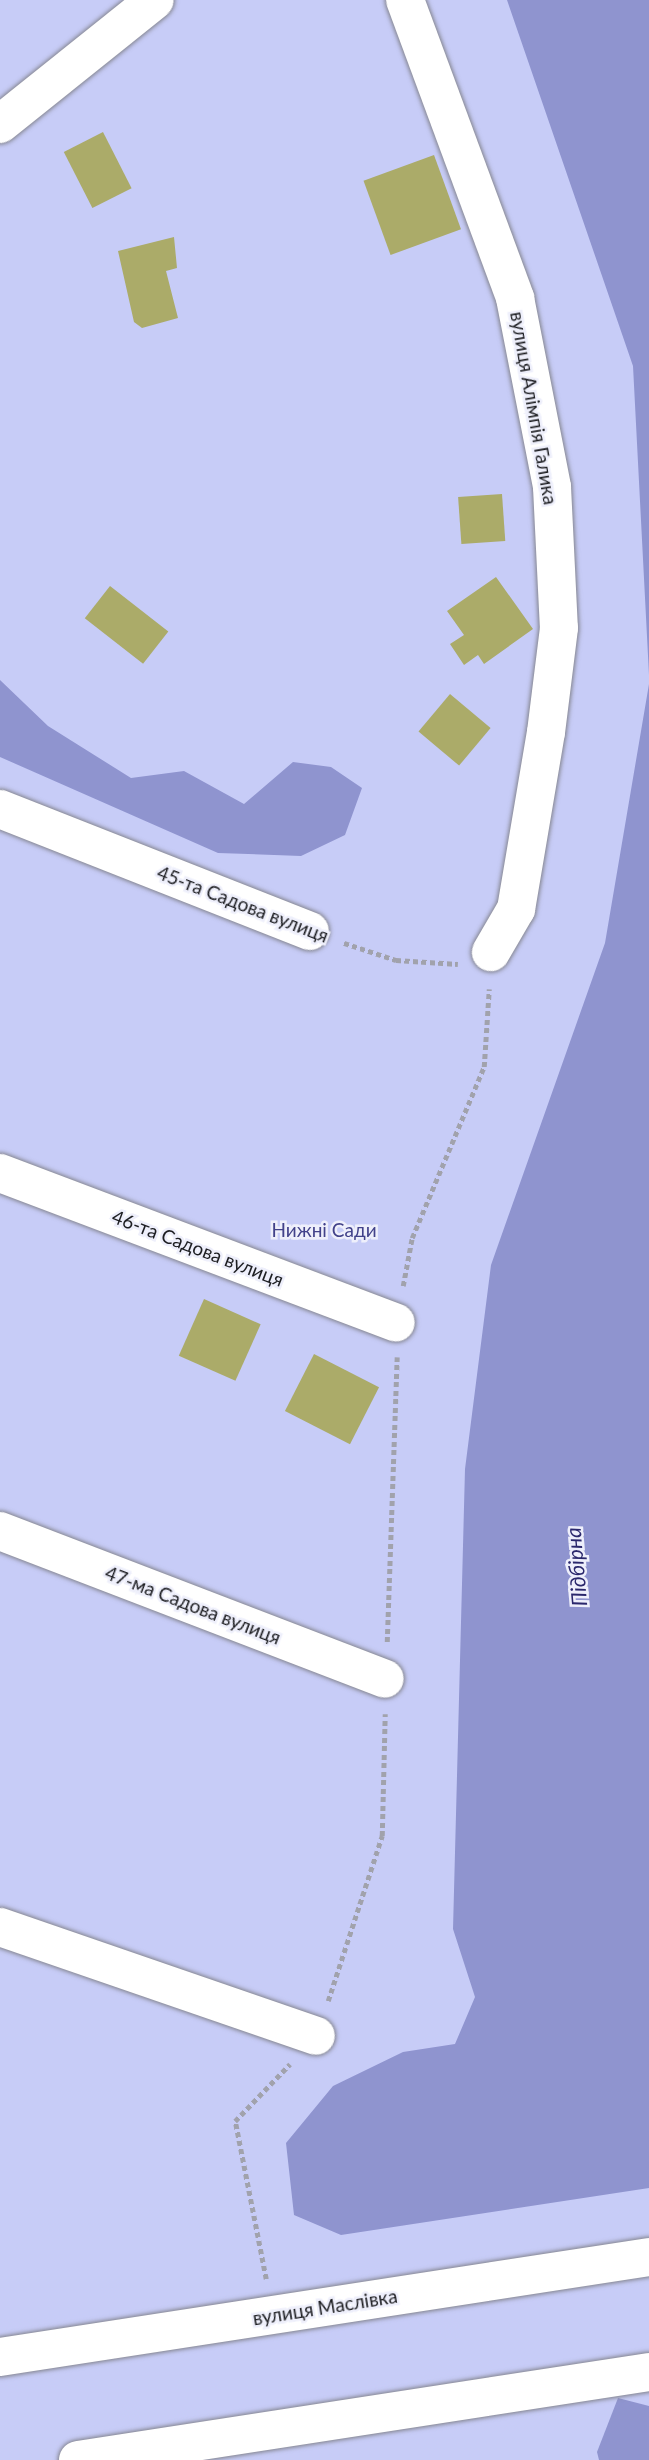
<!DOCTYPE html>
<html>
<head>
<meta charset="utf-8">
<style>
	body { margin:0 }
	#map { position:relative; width:649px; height:2460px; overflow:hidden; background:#e1e2ee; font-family:Lato,sans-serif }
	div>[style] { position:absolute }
	.green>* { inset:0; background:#c7ccf7; transform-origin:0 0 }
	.water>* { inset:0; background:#8f94cf }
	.building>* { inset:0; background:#abab69; transform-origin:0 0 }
	.path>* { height:4.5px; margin-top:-2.25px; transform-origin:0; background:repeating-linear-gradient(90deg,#a1a2ac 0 5px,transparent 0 8.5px) }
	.roads { filter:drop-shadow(0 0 2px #868792) drop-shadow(0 0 2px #868792) }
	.minor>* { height:38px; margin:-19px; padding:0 19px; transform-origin:19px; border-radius:19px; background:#fff }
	span { translate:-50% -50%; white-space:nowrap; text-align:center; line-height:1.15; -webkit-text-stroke:5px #eeeffb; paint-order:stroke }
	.street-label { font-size:19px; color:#1d1e22 }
	.park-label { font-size:19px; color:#42428a }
	.water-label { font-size:21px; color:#2a276c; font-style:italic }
</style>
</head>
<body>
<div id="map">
	<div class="green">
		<div style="left:0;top:0;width:649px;height:2460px"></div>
	</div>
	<div class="water">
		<div style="clip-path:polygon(507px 0,649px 0,649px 675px,633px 366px)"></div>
		<div style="clip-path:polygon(0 680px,48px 726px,131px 778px,184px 771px,244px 804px,293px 762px,331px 767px,362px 788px,345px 835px,301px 856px,218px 853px,0 757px)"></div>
		<div style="clip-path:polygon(649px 684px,649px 2188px,341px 2235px,294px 2215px,286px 2143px,333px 2086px,403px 2052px,455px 2044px,475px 1997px,453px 1929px,465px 1469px,491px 1265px,605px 943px)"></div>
		<div style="clip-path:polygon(618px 2398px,649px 2406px,649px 2460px,599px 2460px,597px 2452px)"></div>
	</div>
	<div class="building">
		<div style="left:103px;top:132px;width:63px;height:44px;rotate:63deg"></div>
		<div style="left:434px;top:155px;width:79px;height:75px;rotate:70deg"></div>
		<div style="clip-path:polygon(174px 237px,177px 268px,166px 271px,178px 318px,142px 328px,134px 322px,118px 251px)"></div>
		<div style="left:502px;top:494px;width:47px;height:44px;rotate:86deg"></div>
		<div style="clip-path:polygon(496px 577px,533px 629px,484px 664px,478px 655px,464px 665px,450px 644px,464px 635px,447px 611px)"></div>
		<div style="left:110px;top:586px;width:74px;height:41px;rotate:38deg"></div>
		<div style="left:450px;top:694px;width:53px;height:49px;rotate:40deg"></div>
		<div style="left:204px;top:1299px;width:62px;height:62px;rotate:24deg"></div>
		<div style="left:314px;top:1354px;width:73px;height:64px;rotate:27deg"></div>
	</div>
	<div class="path">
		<div style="left:344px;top:943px;width:55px;rotate:18.1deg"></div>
		<div style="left:396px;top:960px;width:62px;rotate:3.7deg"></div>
		<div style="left:403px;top:1286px;width:49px;rotate:-79.4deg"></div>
		<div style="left:412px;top:1238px;width:186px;rotate:-67.2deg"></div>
		<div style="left:484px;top:1067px;width:78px;rotate:-86.3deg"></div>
		<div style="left:387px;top:1642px;width:285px;rotate:-88deg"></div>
		<div style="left:328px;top:2001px;width:174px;rotate:-71.9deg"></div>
		<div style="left:382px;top:1836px;width:122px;rotate:-88.6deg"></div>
		<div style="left:266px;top:2279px;width:161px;rotate:-101.1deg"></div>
		<div style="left:235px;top:2121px;width:79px;rotate:-46deg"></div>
	</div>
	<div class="roads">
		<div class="minor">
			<div style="left:405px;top:0;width:318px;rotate:69.7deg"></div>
			<div style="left:515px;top:298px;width:193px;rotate:78.9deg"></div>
			<div style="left:552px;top:487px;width:141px;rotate:87.2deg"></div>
			<div style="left:559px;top:628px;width:105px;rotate:97.1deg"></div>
			<div style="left:546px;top:732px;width:180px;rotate:99.6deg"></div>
			<div style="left:516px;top:909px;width:50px;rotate:120.2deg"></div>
			<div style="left:0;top:124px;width:198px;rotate:-38.7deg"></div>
			<div style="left:0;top:809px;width:333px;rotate:21.5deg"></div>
			<div style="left:0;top:1173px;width:423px;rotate:20.7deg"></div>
			<div style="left:0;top:1531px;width:412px;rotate:21deg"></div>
			<div style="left:0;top:1927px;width:334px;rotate:19deg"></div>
			<div style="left:0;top:2357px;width:657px;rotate:-8.76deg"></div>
			<div style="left:78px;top:2460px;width:578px;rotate:-8.76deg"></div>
		</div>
	</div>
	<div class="street-label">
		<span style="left:534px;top:408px;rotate:80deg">вулиця Алімпія Галика</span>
		<span style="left:243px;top:904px;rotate:21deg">45-та Садова вулиця</span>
		<span style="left:198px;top:1248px;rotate:21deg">46-та Садова вулиця</span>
		<span style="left:193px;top:1605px;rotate:21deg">47-ма Садова вулиця</span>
		<span style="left:325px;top:2307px;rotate:-9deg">вулиця Маслівка</span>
	</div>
	<div class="park-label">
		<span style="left:324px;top:1230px">Нижні Сади</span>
	</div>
	<div class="water-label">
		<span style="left:576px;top:1567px;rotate:-95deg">Підбірна</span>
	</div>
</div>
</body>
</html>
